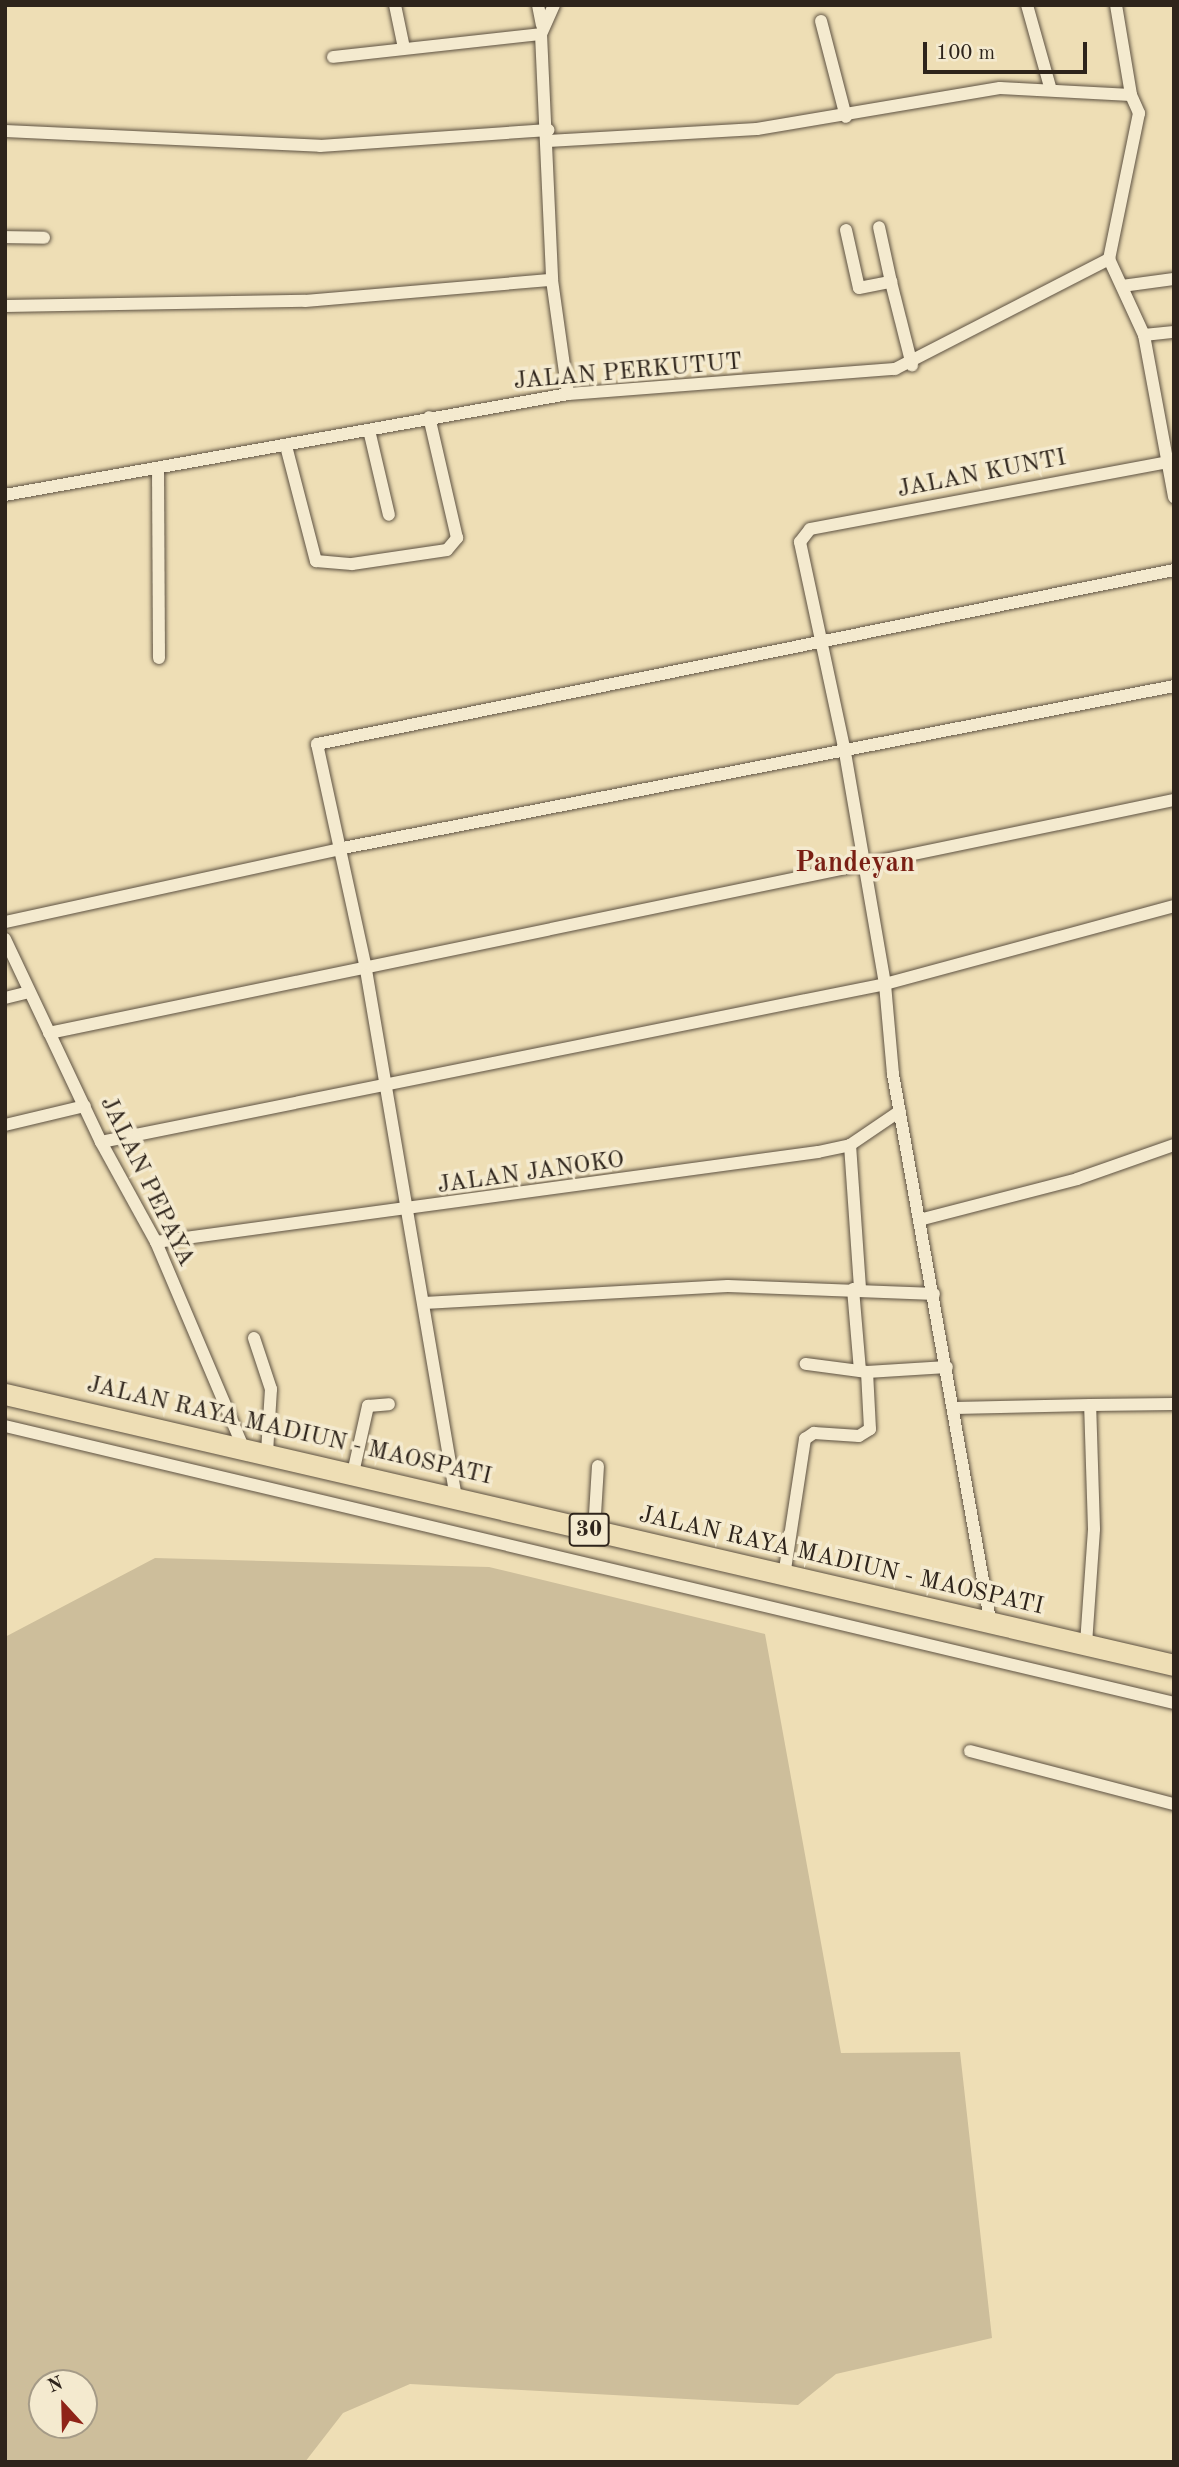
<!DOCTYPE html>
<html>
<head>
<meta charset="utf-8">
<style>
	body { margin:0 }
	#map { position:relative; width:1179px; height:2467px; overflow:hidden; background:#eedeb5; font-family:"Old Standard TT",serif }
	div>[style] { position:absolute }
	.green>* { inset:0; background:#cdbe9b }
	.roads { filter:drop-shadow(0 0 2px #5e5242) drop-shadow(0 0 2px #5e5242) }
	.minor>* { height:12px; margin:-6px; padding:0 6px; transform-origin:6px; border-radius:6px; background:#f4eacf }
	.trunk>* { height:21px; margin:-10.5px; padding:0 10.5px; transform-origin:10.5px; border-radius:10.5px; background:#eedeb5 }
	span { translate:-50% -50%; white-space:nowrap; text-align:center; line-height:1.15; -webkit-text-stroke:7px #f4eacf; paint-order:stroke }
	.shield-label span { padding:2px 5px; background:#f4eacf; border:2px solid; border-radius:5px; -webkit-text-stroke-width:0 }
	.shield-label { font-size:23px; color:#2e241b; font-weight:700 }
	.street-label { font-size:24px; color:#2e241b }
	.quarter-label { font-size:28px; color:#7a1f14; font-weight:700 }
	.frame { position:absolute; inset:0; border:7px solid #2e241b; pointer-events:none }
	.north { position:absolute; left:28px; top:2369px; width:70px; height:70px; box-sizing:border-box; background:#f4eacf; border:2px solid #a59b87; border-radius:50%; rotate:338deg; font-size:19px; font-weight:700; line-height:28px; text-align:center; color:#2e241b }
	.north::after { content:''; display:block; margin:auto; width:24px; height:32px; background:#8f2418; clip-path:polygon(50% 0,100% 100%,50% 72%,0 100%) }
	.scale { position:absolute; left:923px; top:42px; width:164px; height:32px; box-sizing:border-box; border:4px solid #2e241b; border-top:0; padding-left:9px; font-size:21px; line-height:24px; white-space:nowrap; color:#2e241b; -webkit-text-stroke:5px #f4eacf; paint-order:stroke }
</style>
</head>
<body>
<div id="map">
	<div class="green">
		<div style="clip-path:polygon(evenodd,155px 1558px,489px 1567px,765px 1634px,841px 2053px,960px 2052px,992px 2338px,836px 2374px,798px 2405px,410px 2384px,343px 2413px,305px 2462px,5px 2462px,5px 1637px,155px 1558px,42px 2383px,84px 2383px,84px 2425px,42px 2425px,42px 2383px)"></div>
	</div>
	<div class="roads">
		<div class="minor">
			<div style="left:395px;top:5px;width:44px;rotate:78.2deg"></div>
			<div style="left:538px;top:5px;width:20px;rotate:79deg"></div>
			<div style="left:554px;top:5px;width:32px;rotate:114deg"></div>
			<div style="left:541px;top:34px;width:246px;rotate:87.4deg"></div>
			<div style="left:552px;top:280px;width:115px;rotate:82deg"></div>
			<div style="left:1027px;top:5px;width:85px;rotate:74.3deg"></div>
			<div style="left:1116px;top:5px;width:91px;rotate:80.5deg"></div>
			<div style="left:821px;top:21px;width:99px;rotate:75.4deg"></div>
			<div style="left:333px;top:57px;width:209px;rotate:-6.3deg"></div>
			<div style="left:5px;top:131px;width:315px;rotate:2.7deg"></div>
			<div style="left:320px;top:146px;width:229px;rotate:-4deg"></div>
			<div style="left:548px;top:141px;width:209px;rotate:-3.3deg"></div>
			<div style="left:757px;top:129px;width:246px;rotate:-9.6deg"></div>
			<div style="left:1000px;top:88px;width:131px;rotate:3.1deg"></div>
			<div style="left:1131px;top:95px;width:20px;rotate:66deg"></div>
			<div style="left:1139px;top:113px;width:149px;rotate:101.6deg"></div>
			<div style="left:1109px;top:259px;width:84px;rotate:65.3deg"></div>
			<div style="left:1144px;top:335px;width:165px;rotate:79.5deg"></div>
			<div style="left:846px;top:230px;width:59px;rotate:77.4deg"></div>
			<div style="left:859px;top:288px;width:33px;rotate:-11deg"></div>
			<div style="left:891px;top:282px;width:56px;rotate:-102.3deg"></div>
			<div style="left:5px;top:237px;width:39px;rotate:1deg"></div>
			<div style="left:891px;top:282px;width:86px;rotate:75.8deg"></div>
			<div style="left:1122px;top:286px;width:52px;rotate:-7.7deg"></div>
			<div style="left:5px;top:306px;width:300px;rotate:-1deg"></div>
			<div style="left:305px;top:301px;width:248px;rotate:-4.9deg"></div>
			<div style="left:1144px;top:335px;width:30px;rotate:-6deg"></div>
			<div style="left:369px;top:430px;width:87px;rotate:76.8deg"></div>
			<div style="left:286px;top:446px;width:119px;rotate:75.4deg"></div>
			<div style="left:316px;top:561px;width:36px;rotate:5deg"></div>
			<div style="left:352px;top:564px;width:96px;rotate:-8.4deg"></div>
			<div style="left:447px;top:550px;width:16px;rotate:-50deg"></div>
			<div style="left:457px;top:538px;width:124px;rotate:-103deg"></div>
			<div style="left:158px;top:468px;width:190px;rotate:89.7deg"></div>
			<div style="left:5px;top:495px;width:572px;rotate:-10.17deg"></div>
			<div style="left:568px;top:394px;width:328px;rotate:-4.4deg"></div>
			<div style="left:895px;top:369px;width:241px;rotate:-27.2deg"></div>
			<div style="left:5px;top:922px;width:346px;rotate:-12.3deg"></div>
			<div style="left:343px;top:848px;width:847px;rotate:-11.03deg"></div>
			<div style="left:5px;top:939px;width:225px;rotate:64.7deg"></div>
			<div style="left:101px;top:1142px;width:114px;rotate:61.2deg"></div>
			<div style="left:156px;top:1242px;width:223px;rotate:67deg"></div>
			<div style="left:5px;top:998px;width:25px;rotate:-14deg"></div>
			<div style="left:49px;top:1033px;width:1149px;rotate:-11.7deg"></div>
			<div style="left:5px;top:1125px;width:82px;rotate:-13.4deg"></div>
			<div style="left:101px;top:1142px;width:800px;rotate:-11.39deg"></div>
			<div style="left:885px;top:984px;width:299px;rotate:-15.1deg"></div>
			<div style="left:850px;top:1145px;width:144px;rotate:86deg"></div>
			<div style="left:919px;top:1220px;width:163px;rotate:-14.5deg"></div>
			<div style="left:1077px;top:1179px;width:103px;rotate:-19.3deg"></div>
			<div style="left:156px;top:1242px;width:668px;rotate:-7.74deg"></div>
			<div style="left:818px;top:1152px;width:33px;rotate:-12deg"></div>
			<div style="left:850px;top:1145px;width:60px;rotate:-34.2deg"></div>
			<div style="left:853px;top:1289px;width:82px;rotate:85.1deg"></div>
			<div style="left:424px;top:1303px;width:304px;rotate:-3.2deg"></div>
			<div style="left:728px;top:1286px;width:206px;rotate:2.2deg"></div>
			<div style="left:254px;top:1338px;width:54px;rotate:71.6deg"></div>
			<div style="left:271px;top:1389px;width:64px;rotate:93.6deg"></div>
			<div style="left:867px;top:1372px;width:80px;rotate:-3.6deg"></div>
			<div style="left:955px;top:1408px;width:135px;rotate:-1.3deg"></div>
			<div style="left:5px;top:1426px;width:1201px;rotate:13.33deg"></div>
			<div style="left:353px;top:1473px;width:69px;rotate:-77.4deg"></div>
			<div style="left:368px;top:1406px;width:21px;rotate:-5deg"></div>
			<div style="left:456px;top:1498px;width:542px;rotate:-99.67deg"></div>
			<div style="left:365px;top:964px;width:225px;rotate:-102.3deg"></div>
			<div style="left:317px;top:744px;width:874px;rotate:-11.48deg"></div>
			<div style="left:594px;top:1531px;width:65px;rotate:-86.5deg"></div>
			<div style="left:784px;top:1576px;width:139px;rotate:-81.3deg"></div>
			<div style="left:805px;top:1439px;width:11px;rotate:-34deg"></div>
			<div style="left:814px;top:1433px;width:45px;rotate:3.8deg"></div>
			<div style="left:859px;top:1436px;width:13px;rotate:-32deg"></div>
			<div style="left:870px;top:1429px;width:57px;rotate:-93deg"></div>
			<div style="left:867px;top:1372px;width:62px;rotate:-172.5deg"></div>
			<div style="left:991px;top:1625px;width:560px;rotate:-100.09deg"></div>
			<div style="left:893px;top:1074px;width:90px;rotate:-95.1deg"></div>
			<div style="left:885px;top:984px;width:235px;rotate:-99.8deg"></div>
			<div style="left:845px;top:752px;width:215px;rotate:-102.1deg"></div>
			<div style="left:800px;top:542px;width:16px;rotate:-52deg"></div>
			<div style="left:810px;top:529px;width:370px;rotate:-10.6deg"></div>
			<div style="left:1086px;top:1644px;width:115px;rotate:-86deg"></div>
			<div style="left:1094px;top:1529px;width:124px;rotate:-91.8deg"></div>
			<div style="left:1090px;top:1405px;width:84px;rotate:-0.7deg"></div>
			<div style="left:970px;top:1751px;width:211px;rotate:14.6deg"></div>
		</div>
		<div class="trunk">
			<div style="left:5px;top:1394px;width:1200px;rotate:13.05deg"></div>
		</div>
	</div>
	<div class="shield-label">
		<span style="left:589px;top:1530px">30</span>
	</div>
	<div class="street-label">
		<span style="left:628px;top:373px;rotate:-5deg">JALAN PERKUTUT</span>
		<span style="left:982px;top:475px;rotate:-11deg">JALAN KUNTI</span>
		<span style="left:531px;top:1174px;rotate:-8deg">JALAN JANOKO</span>
		<span style="left:146px;top:1182px;rotate:64deg">JALAN PEPAYA</span>
		<span style="left:289px;top:1432px;rotate:13deg">JALAN RAYA MADIUN - MAOSPATI</span>
		<span style="left:841px;top:1562px;rotate:13deg">JALAN RAYA MADIUN - MAOSPATI</span>
	</div>
	<div class="quarter-label">
		<span style="left:855px;top:864px">Pandeyan</span>
	</div>
	<div class="frame"></div>
	<div class="north">N</div>
	<div class="scale">100 m</div>
</div>
</body>
</html>
